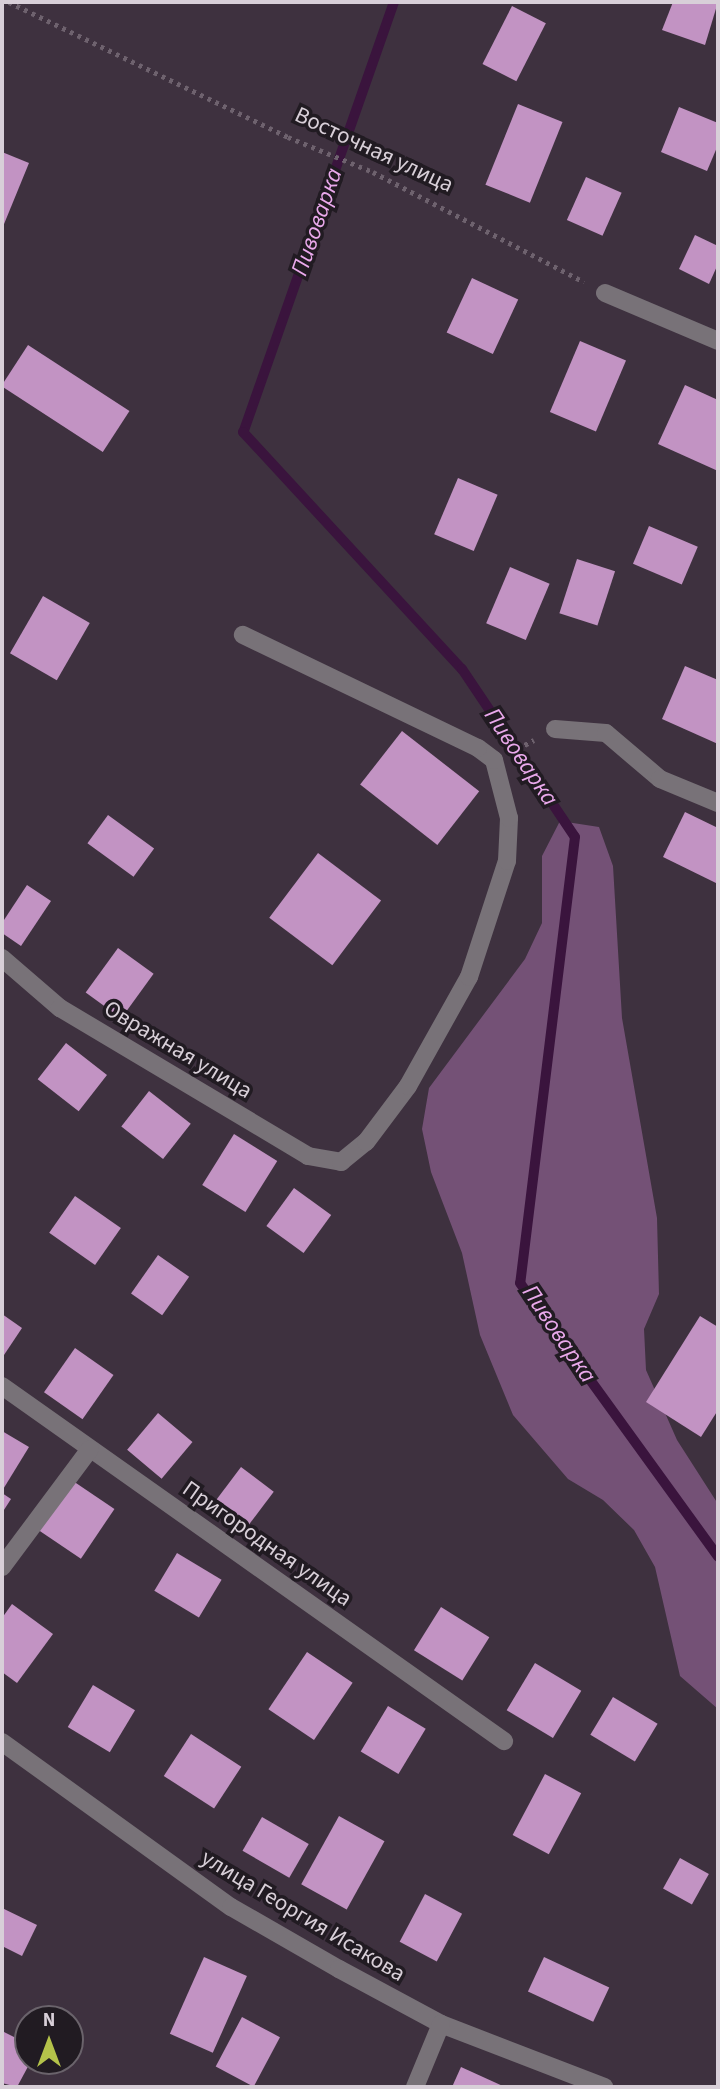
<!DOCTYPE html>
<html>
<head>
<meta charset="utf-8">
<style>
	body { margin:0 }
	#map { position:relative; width:720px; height:2089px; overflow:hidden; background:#3e313f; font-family:"Source Sans 3",sans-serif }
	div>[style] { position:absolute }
	.green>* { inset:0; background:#745176 }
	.stream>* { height:10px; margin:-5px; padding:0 5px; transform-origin:5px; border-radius:5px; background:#3a143d }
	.building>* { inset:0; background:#c293c3; transform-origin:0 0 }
	.path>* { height:4.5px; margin-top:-2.25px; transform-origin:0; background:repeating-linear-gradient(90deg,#6e626e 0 3.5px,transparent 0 8.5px) }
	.minor>* { height:18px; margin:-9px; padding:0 9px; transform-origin:9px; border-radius:9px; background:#787278 }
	span { translate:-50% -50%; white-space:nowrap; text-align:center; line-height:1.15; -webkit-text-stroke:7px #211b22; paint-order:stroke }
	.street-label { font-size:23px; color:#d8cfd8 }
	.water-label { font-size:24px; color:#eaa9ec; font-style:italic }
	.frame { position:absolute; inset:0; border:4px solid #d8cfd8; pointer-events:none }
	.north { position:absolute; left:14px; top:2005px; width:70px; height:70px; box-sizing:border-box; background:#211b22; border:2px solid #6a636b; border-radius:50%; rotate:0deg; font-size:19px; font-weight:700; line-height:28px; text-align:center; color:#d8cfd8 }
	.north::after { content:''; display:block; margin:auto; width:24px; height:32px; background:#b4c24a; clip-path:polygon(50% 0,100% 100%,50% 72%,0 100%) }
</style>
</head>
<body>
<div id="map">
	<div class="green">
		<div style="clip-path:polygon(560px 821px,599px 827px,613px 866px,622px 1018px,657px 1218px,659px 1294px,644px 1329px,646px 1370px,677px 1440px,718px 1504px,718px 1709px,680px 1676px,655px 1567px,634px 1530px,603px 1500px,568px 1479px,513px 1415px,480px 1335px,462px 1253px,431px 1172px,422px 1129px,429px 1088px,525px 959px,542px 923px,542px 856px)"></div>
	</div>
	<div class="stream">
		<div style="left:394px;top:2px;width:456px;rotate:109.3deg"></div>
		<div style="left:243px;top:432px;width:323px;rotate:47.3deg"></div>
		<div style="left:462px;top:669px;width:202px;rotate:56.1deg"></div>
		<div style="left:575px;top:837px;width:449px;rotate:97deg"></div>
		<div style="left:520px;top:1283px;width:338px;rotate:54.1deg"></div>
	</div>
	<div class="building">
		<div style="clip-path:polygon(673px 2px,718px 2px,705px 45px,662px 30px)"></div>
		<div style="left:512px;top:6px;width:38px;height:65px;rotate:27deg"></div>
		<div style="left:518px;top:104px;width:48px;height:87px;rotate:22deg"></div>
		<div style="clip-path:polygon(679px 107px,718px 123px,718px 145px,707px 171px,661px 152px)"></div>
		<div style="clip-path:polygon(2px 152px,29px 163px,2px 229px)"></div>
		<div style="left:586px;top:177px;width:39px;height:47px;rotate:24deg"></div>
		<div style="clip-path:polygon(695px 235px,718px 246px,718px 264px,709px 284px,679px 269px)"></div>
		<div style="left:472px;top:278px;width:51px;height:60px;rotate:25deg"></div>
		<div style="left:580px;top:341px;width:50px;height:77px;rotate:23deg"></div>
		<div style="left:28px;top:345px;width:121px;height:49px;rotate:33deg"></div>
		<div style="clip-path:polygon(685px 385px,718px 400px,718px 471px,658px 444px)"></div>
		<div style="left:458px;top:478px;width:43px;height:61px;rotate:23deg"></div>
		<div style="left:649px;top:526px;width:53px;height:41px;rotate:23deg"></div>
		<div style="left:577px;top:559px;width:40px;height:57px;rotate:18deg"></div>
		<div style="left:510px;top:567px;width:43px;height:61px;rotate:23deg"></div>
		<div style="left:43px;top:596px;width:54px;height:66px;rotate:30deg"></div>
		<div style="clip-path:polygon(685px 666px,718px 680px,718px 744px,662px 719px)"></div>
		<div style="left:402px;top:731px;width:98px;height:68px;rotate:38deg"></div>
		<div style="clip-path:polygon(685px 812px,718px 828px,718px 884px,663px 857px)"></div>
		<div style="left:108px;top:815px;width:57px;height:35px;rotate:36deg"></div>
		<div style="left:318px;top:853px;width:79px;height:81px;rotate:37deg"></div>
		<div style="clip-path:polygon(27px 885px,51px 901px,21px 946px,2px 933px,2px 923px)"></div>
		<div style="left:118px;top:948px;width:44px;height:55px;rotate:36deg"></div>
		<div style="left:66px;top:1043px;width:52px;height:46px;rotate:38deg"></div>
		<div style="left:149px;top:1091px;width:53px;height:45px;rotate:38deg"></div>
		<div style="left:234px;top:1134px;width:51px;height:60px;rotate:32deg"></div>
		<div style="left:294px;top:1188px;width:46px;height:47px;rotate:36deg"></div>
		<div style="left:75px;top:1196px;width:56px;height:45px;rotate:35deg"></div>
		<div style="left:158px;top:1255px;width:38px;height:47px;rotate:35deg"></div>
		<div style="clip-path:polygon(2px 1314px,22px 1328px,2px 1358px)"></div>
		<div style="clip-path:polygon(700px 1316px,718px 1327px,718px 1410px,701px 1437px,646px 1402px)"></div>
		<div style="left:75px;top:1348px;width:47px;height:54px;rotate:35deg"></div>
		<div style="left:158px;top:1413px;width:45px;height:48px;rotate:40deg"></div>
		<div style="clip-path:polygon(2px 1431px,29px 1447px,2px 1491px)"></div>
		<div style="left:241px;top:1467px;width:41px;height:54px;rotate:37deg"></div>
		<div style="left:73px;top:1481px;width:50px;height:60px;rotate:34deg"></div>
		<div style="clip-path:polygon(2px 1493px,11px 1499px,2px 1513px)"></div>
		<div style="left:177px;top:1553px;width:52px;height:44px;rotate:31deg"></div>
		<div style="clip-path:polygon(12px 1604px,53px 1634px,17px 1683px,2px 1672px,2px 1618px)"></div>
		<div style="left:441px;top:1607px;width:57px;height:51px;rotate:32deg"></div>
		<div style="left:307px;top:1652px;width:55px;height:69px;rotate:34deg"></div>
		<div style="left:535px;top:1663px;width:54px;height:55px;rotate:31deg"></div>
		<div style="left:93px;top:1685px;width:49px;height:49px;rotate:31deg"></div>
		<div style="left:613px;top:1697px;width:52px;height:44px;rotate:31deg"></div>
		<div style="left:388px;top:1706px;width:44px;height:53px;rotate:31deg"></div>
		<div style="left:191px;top:1734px;width:60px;height:50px;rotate:33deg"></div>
		<div style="left:545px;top:1774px;width:41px;height:69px;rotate:28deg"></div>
		<div style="left:339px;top:1816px;width:52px;height:78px;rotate:29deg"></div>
		<div style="left:262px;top:1817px;width:54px;height:39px;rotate:30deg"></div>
		<div style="left:680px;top:1858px;width:33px;height:35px;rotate:29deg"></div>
		<div style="left:425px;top:1894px;width:42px;height:54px;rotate:28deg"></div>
		<div style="clip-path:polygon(2px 1908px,37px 1925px,22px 1956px,2px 1946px)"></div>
		<div style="left:204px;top:1957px;width:47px;height:84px;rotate:24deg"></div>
		<div style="left:544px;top:1957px;width:72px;height:38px;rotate:25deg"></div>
		<div style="left:242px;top:2017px;width:43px;height:56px;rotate:28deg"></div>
		<div style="clip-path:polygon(2px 2031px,28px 2044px,31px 2061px,17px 2087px,2px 2083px)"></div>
		<div style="clip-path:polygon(461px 2067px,505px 2087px,452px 2087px)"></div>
	</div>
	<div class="path">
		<div style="left:9px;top:2px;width:310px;rotate:25.8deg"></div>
		<div style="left:288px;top:137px;width:92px;rotate:22.4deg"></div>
		<div style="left:373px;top:172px;width:238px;rotate:27.5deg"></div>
		<div style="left:517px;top:749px;width:19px;rotate:-28deg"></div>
	</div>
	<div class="minor">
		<div style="left:605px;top:293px;width:123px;rotate:23deg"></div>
		<div style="left:555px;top:729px;width:51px;rotate:4.5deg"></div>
		<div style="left:606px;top:733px;width:71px;rotate:40.4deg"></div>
		<div style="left:660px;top:779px;width:63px;rotate:22.5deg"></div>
		<div style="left:2px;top:958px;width:77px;rotate:40.8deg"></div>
		<div style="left:60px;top:1008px;width:289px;rotate:30.8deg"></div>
		<div style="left:308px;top:1156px;width:34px;rotate:10deg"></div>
		<div style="left:341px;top:1162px;width:32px;rotate:-39deg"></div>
		<div style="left:366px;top:1142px;width:70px;rotate:-53.1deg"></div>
		<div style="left:408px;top:1086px;width:125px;rotate:-60.8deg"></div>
		<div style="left:469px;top:977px;width:122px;rotate:-71.9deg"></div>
		<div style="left:507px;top:861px;width:43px;rotate:-87.3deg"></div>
		<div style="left:509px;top:818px;width:60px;rotate:-104.5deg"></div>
		<div style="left:494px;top:760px;width:20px;rotate:-143deg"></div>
		<div style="left:478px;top:748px;width:261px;rotate:-154.3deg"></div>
		<div style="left:2px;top:1386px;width:615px;rotate:35.27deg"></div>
		<div style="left:2px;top:1567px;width:147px;rotate:-53.3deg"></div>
		<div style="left:2px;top:1742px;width:282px;rotate:35.8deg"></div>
		<div style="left:231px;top:1907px;width:125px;rotate:29.9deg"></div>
		<div style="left:339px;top:1969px;width:116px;rotate:28.3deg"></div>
		<div style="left:441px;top:2024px;width:175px;rotate:21.1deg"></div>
		<div style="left:415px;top:2087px;width:68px;rotate:-67.6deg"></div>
	</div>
	<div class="street-label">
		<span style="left:374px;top:150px;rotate:25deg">Восточная улица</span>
		<span style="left:178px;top:1050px;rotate:31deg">Овражная улица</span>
		<span style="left:267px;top:1544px;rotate:35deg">Пригородная улица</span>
		<span style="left:303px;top:1916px;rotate:31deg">улица Георгия Исакова</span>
	</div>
	<div class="water-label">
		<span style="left:317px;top:222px;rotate:-71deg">Пивоварка</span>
		<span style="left:521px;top:757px;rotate:56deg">Пивоварка</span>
		<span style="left:559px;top:1334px;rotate:56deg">Пивоварка</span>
	</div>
	<div class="frame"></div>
	<div class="north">N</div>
</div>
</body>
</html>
